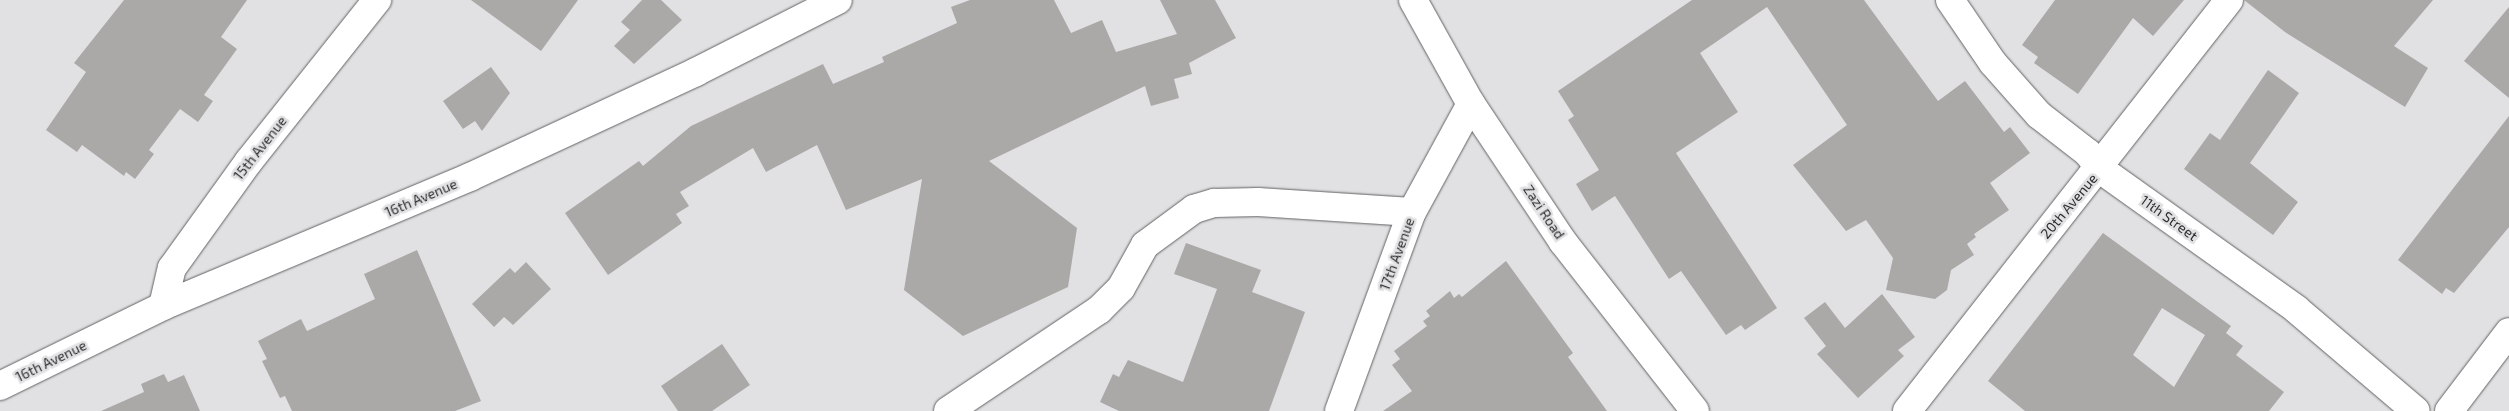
<!DOCTYPE html>
<html>
<head>
<meta charset="utf-8">
<style>
	body { margin:0 }
	#map { position:relative; width:2509px; height:411px; overflow:hidden; background:#e1e1e3; font-family:"Exo 2",sans-serif }
	div>[style] { position:absolute }
	.building>* { inset:0; background:#aaa9a8 }
	.roads { filter:drop-shadow(0 0 1px #626264) drop-shadow(0 0 1px #626264) }
	.minor>* { height:28px; margin:-14px; padding:0 14px; transform-origin:14px; border-radius:14px; background:#fff }
	span { translate:-50% -50%; white-space:nowrap; text-align:center; line-height:1.15; -webkit-text-stroke:5px #e1e1e3; paint-order:stroke }
	.street-label { font-size:14px; color:#2d2d2e }
</style>
</head>
<body>
<div id="map">
	<div class="building">
		<div style="clip-path:polygon(124px 0,247px 0,221px 37px,237px 49px,204px 95px,213px 101px,198px 122px,180px 109px,149px 150px,154px 154px,135px 179px,126px 172px,124px 176px,82px 145px,77px 152px,46px 130px,86px 72px,74px 63px)"></div>
		<div style="clip-path:polygon(471px 0,578px 0,541px 51px)"></div>
		<div style="clip-path:polygon(642px 0,661px 0,682px 20px,634px 64px,614px 46px,630px 30px,621px 22px)"></div>
		<div style="clip-path:polygon(970px 0,1054px 0,1071px 33px,1102px 20px,1116px 52px,1177px 34px,1160px 0,1215px 0,1236px 38px,1189px 63px,1192px 74px,1174px 79px,1179px 98px,1151px 106px,1145px 86px,989px 161px,1077px 228px,1068px 287px,963px 336px,904px 290px,922px 179px,846px 210px,817px 145px,766px 172px,753px 148px,680px 192px,689px 206px,676px 214px,682px 223px,608px 275px,565px 213px,639px 161px,643px 166px,691px 126px,823px 64px,833px 84px,884px 62px,882px 57px,957px 23px,951px 7px)"></div>
		<div style="clip-path:polygon(1692px 0,1864px 0,1938px 101px,1965px 81px,2004px 132px,2010px 127px,2030px 153px,1990px 183px,2009px 210px,1974px 234px,1976px 237px,1967px 244px,1974px 255px,1951px 270px,1947px 290px,1935px 299px,1886px 290px,1893px 258px,1866px 220px,1846px 231px,1793px 165px,1847px 125px,1767px 7px,1700px 53px,1738px 112px,1676px 153px,1777px 308px,1745px 330px,1741px 325px,1726px 335px,1681px 271px,1669px 279px,1615px 196px,1592px 211px,1576px 184px,1599px 170px,1568px 120px,1574px 116px,1558px 91px)"></div>
		<div style="clip-path:polygon(2055px 0,2184px 0,2153px 36px,2133px 18px,2078px 94px,2034px 63px,2038px 57px,2022px 45px)"></div>
		<div style="clip-path:polygon(2244px 0,2433px 0,2394px 46px,2428px 68px,2405px 107px,2285px 32px)"></div>
		<div style="clip-path:polygon(2509px 7px,2509px 98px,2464px 61px)"></div>
		<div style="clip-path:polygon(491px 67px,510px 93px,482px 131px,475px 121px,463px 129px,443px 101px)"></div>
		<div style="clip-path:polygon(2268px 70px,2299px 93px,2250px 163px,2298px 202px,2273px 235px,2184px 169px,2210px 133px,2220px 140px)"></div>
		<div style="clip-path:polygon(2509px 116px,2509px 227px,2454px 293px,2446px 288px,2442px 294px,2398px 260px)"></div>
		<div style="clip-path:polygon(evenodd,2103px 233px,2231px 326px,2226px 333px,2243px 346px,2236px 355px,2284px 392px,2269px 411px,2025px 411px,1988px 381px,2103px 233px,2162px 308px,2205px 335px,2174px 387px,2133px 355px,2162px 308px)"></div>
		<div style="clip-path:polygon(1186px 243px,1261px 270px,1252px 292px,1305px 312px,1269px 411px,1119px 411px,1100px 402px,1113px 374px,1119px 377px,1128px 360px,1183px 382px,1217px 289px,1174px 274px)"></div>
		<div style="clip-path:polygon(417px 250px,481px 401px,455px 411px,292px 411px,285px 396px,280px 398px,262px 361px,267px 359px,258px 341px,301px 319px,307px 331px,375px 299px,364px 274px)"></div>
		<div style="clip-path:polygon(1506px 261px,1573px 353px,1568px 357px,1607px 411px,1383px 411px,1412px 391px,1392px 365px,1400px 359px,1394px 351px,1427px 326px,1423px 321px,1430px 316px,1426px 311px,1450px 291px,1454px 298px,1459px 294px,1462px 297px)"></div>
		<div style="clip-path:polygon(526px 262px,551px 289px,513px 325px,504px 317px,494px 327px,472px 304px,510px 268px,515px 273px)"></div>
		<div style="clip-path:polygon(1882px 294px,1915px 337px,1898px 350px,1904px 356px,1858px 398px,1817px 354px,1826px 346px,1804px 318px,1825px 302px,1845px 328px)"></div>
		<div style="clip-path:polygon(722px 344px,750px 385px,712px 411px,678px 411px,661px 386px)"></div>
		<div style="clip-path:polygon(164px 374px,168px 382px,184px 375px,200px 411px,101px 411px,144px 392px,141px 384px)"></div>
	</div>
	<div class="roads">
		<div class="minor">
			<div style="left:1413px;top:0;width:119px;rotate:60.9deg"></div>
			<div style="left:1471px;top:104px;width:166px;rotate:56.3deg"></div>
			<div style="left:1563px;top:242px;width:214px;rotate:52deg"></div>
			<div style="left:1950px;top:0;width:76px;rotate:55.7deg"></div>
			<div style="left:1993px;top:63px;width:69px;rotate:48.5deg"></div>
			<div style="left:2039px;top:115px;width:62px;rotate:37.8deg"></div>
			<div style="left:2088px;top:153px;width:20px;rotate:53deg"></div>
			<div style="left:2100px;top:169px;width:241px;rotate:35.5deg"></div>
			<div style="left:2296px;top:309px;width:157px;rotate:40.4deg"></div>
			<div style="left:163px;top:306px;width:39px;rotate:-77deg"></div>
			<div style="left:172px;top:268px;width:132px;rotate:-54.3deg"></div>
			<div style="left:249px;top:161px;width:206px;rotate:-51.5deg"></div>
			<div style="left:0;top:386px;width:182px;rotate:-26.1deg"></div>
			<div style="left:163px;top:306px;width:333px;rotate:-22.8deg"></div>
			<div style="left:470px;top:177px;width:249px;rotate:-24.9deg"></div>
			<div style="left:696px;top:72px;width:159px;rotate:-26.9deg"></div>
			<div style="left:948px;top:411px;width:182px;rotate:-33.8deg"></div>
			<div style="left:1099px;top:310px;width:31px;rotate:-45deg"></div>
			<div style="left:1121px;top:288px;width:49px;rotate:-60.8deg"></div>
			<div style="left:1145px;top:245px;width:61px;rotate:-36.3deg"></div>
			<div style="left:1194px;top:209px;width:21px;rotate:-17deg"></div>
			<div style="left:1214px;top:203px;width:44px;rotate:-1.3deg"></div>
			<div style="left:1258px;top:202px;width:154px;rotate:3.7deg"></div>
			<div style="left:1339px;top:411px;width:212px;rotate:-69.9deg"></div>
			<div style="left:1412px;top:212px;width:123px;rotate:-61.4deg"></div>
			<div style="left:1907px;top:411px;width:522px;rotate:-51.92deg"></div>
			<div style="left:2449px;top:411px;width:99px;rotate:-52.8deg"></div>
		</div>
	</div>
	<div class="street-label">
		<span style="left:260px;top:148px;rotate:-52deg">15th Avenue</span>
		<span style="left:421px;top:198px;rotate:-23deg">16th Avenue</span>
		<span style="left:2069px;top:206px;rotate:-50deg">20th Avenue</span>
		<span style="left:1544px;top:212px;rotate:56deg">Zazi Road</span>
		<span style="left:2169px;top:218px;rotate:36deg">11th Street</span>
		<span style="left:1397px;top:254px;rotate:-70deg">17th Avenue</span>
		<span style="left:51px;top:361px;rotate:-26deg">16th Avenue</span>
	</div>
</div>
</body>
</html>
